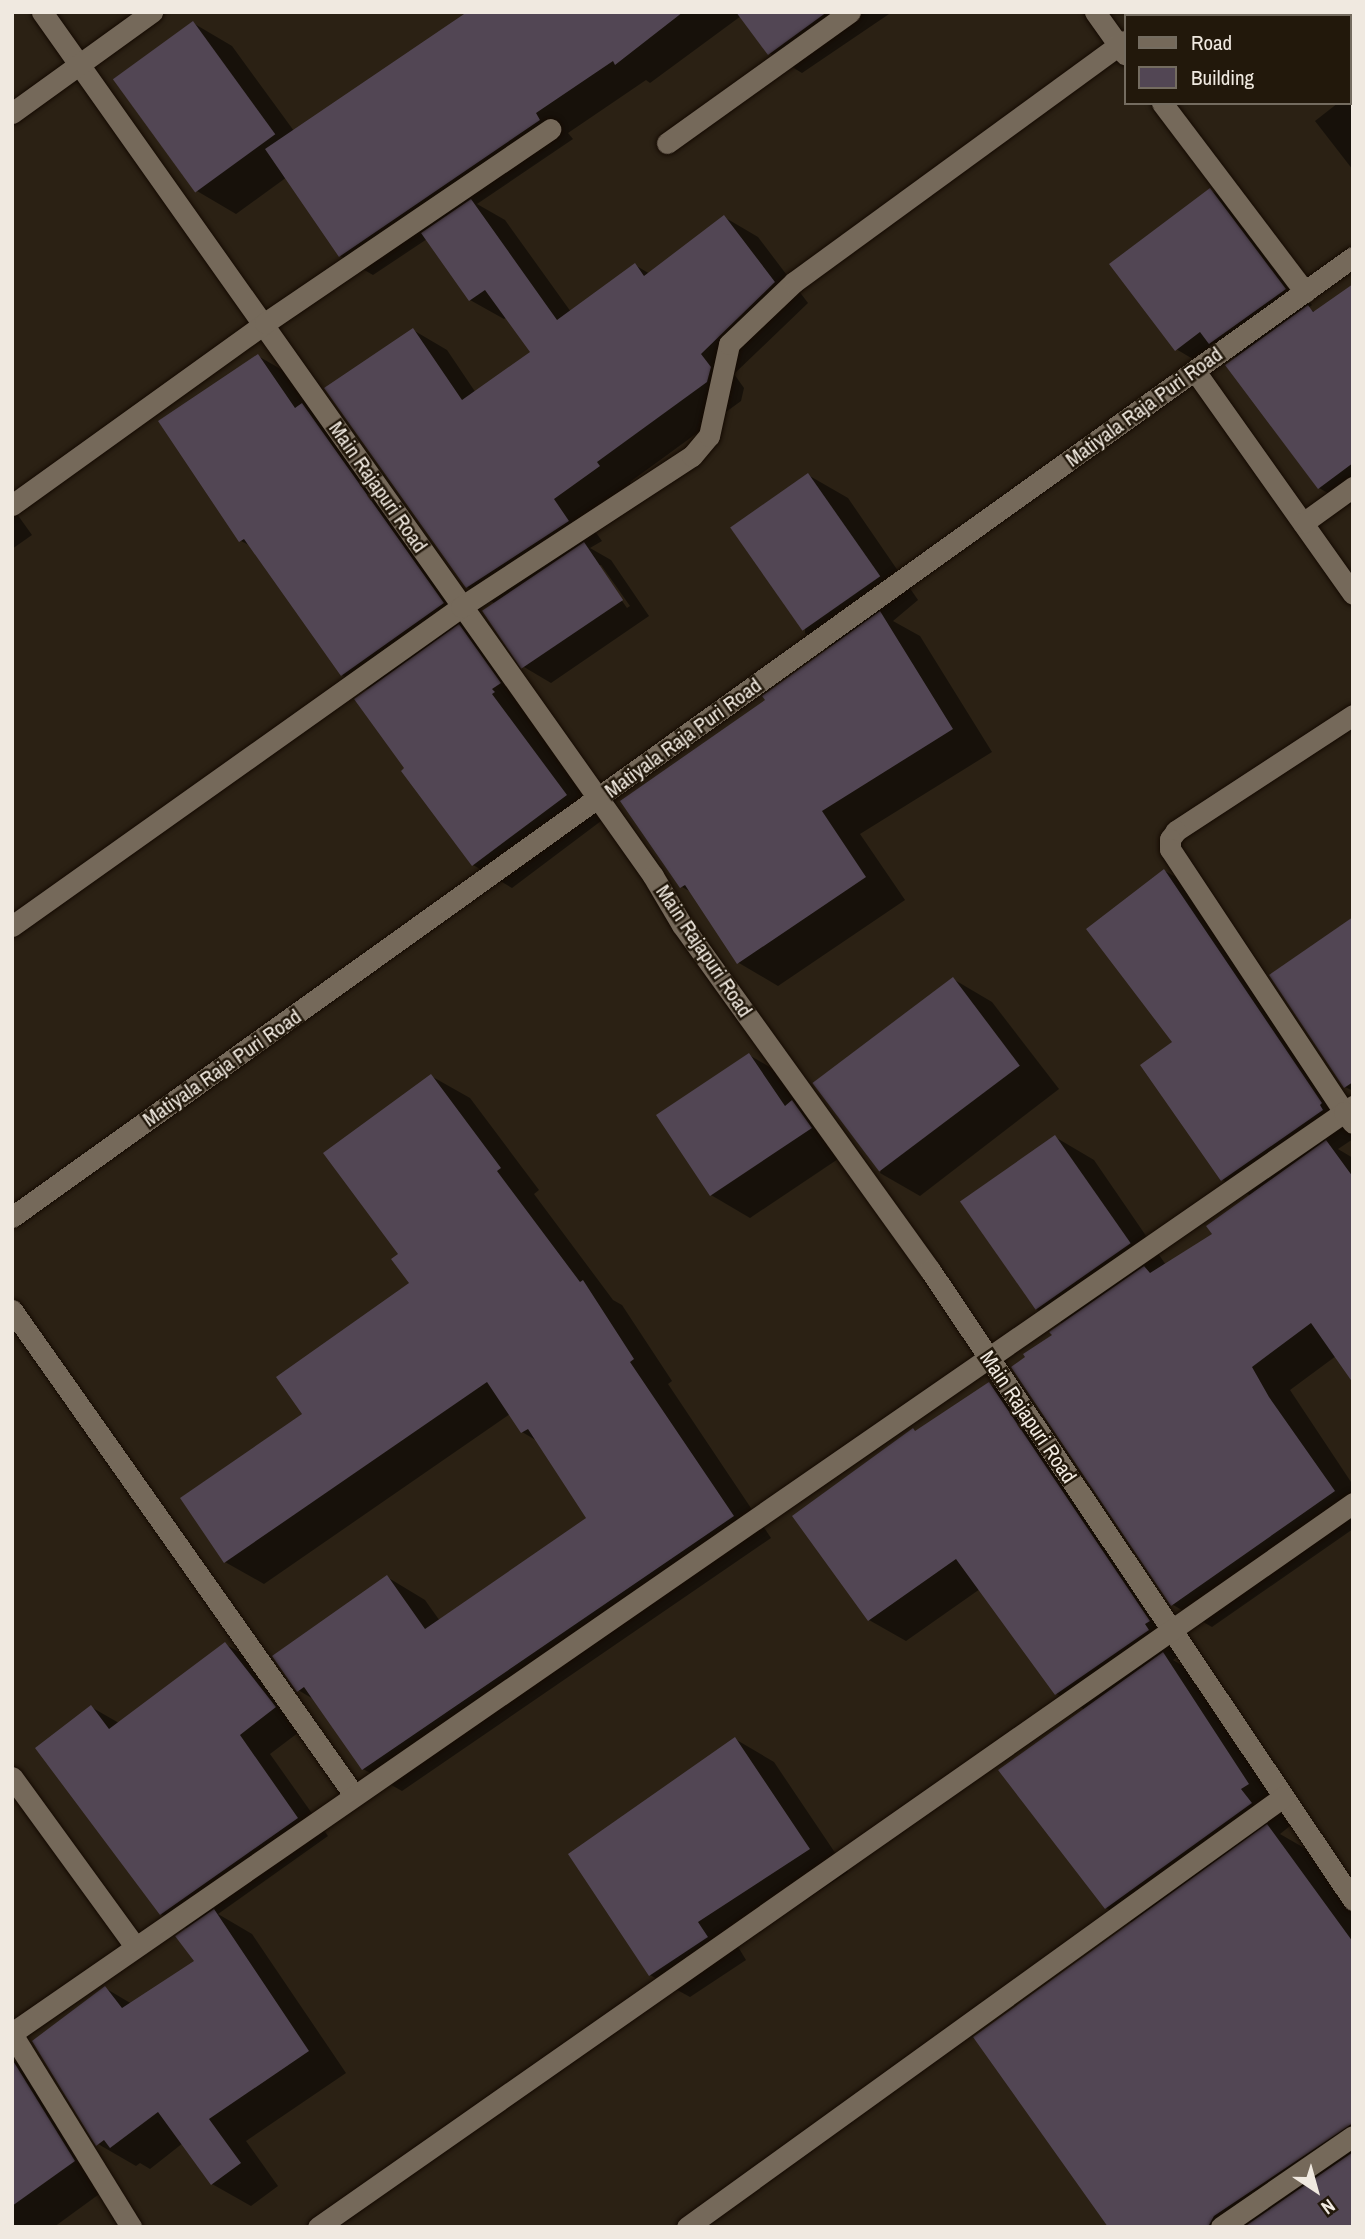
<!DOCTYPE html>
<html>
<head>
<meta charset="utf-8">
<style>
	body { margin:0 }
	#map { position:relative; width:1365px; height:2239px; overflow:hidden; background:#2b2114; font-family:"Archivo Narrow",sans-serif }
	div>[style] { position:absolute }
	.shadow>* { inset:0; background:#0007 }
	.building>* { inset:0; background:#524654; transform-origin:0 0 }
	.roads { filter:drop-shadow(0 0 2px #140a02) drop-shadow(0 0 2px #140a02) }
	.minor>* { height:21px; margin:-10.5px; padding:0 10.5px; transform-origin:10.5px; border-radius:10.5px; background:#75695a }
	span { translate:-50% -50%; white-space:nowrap; text-align:center; line-height:1.15; -webkit-text-stroke:5px #22180b; paint-order:stroke }
	.street-label { font-size:21px; color:#f0e9e0 }
	.frame { position:absolute; inset:0; border:14px solid #f0e9e0; pointer-events:none }
	.legend { position:absolute; left:1124px; top:14px; width:228px; height:91px; box-sizing:border-box; background:#22180b; border:2px solid #746c60; margin:0; padding:9px 12px; list-style:none; font-size:21px; color:#f0e9e0 }
	.legend li { display:flex; align-items:center; gap:14px; height:35px }
	.legend b { width:35px; border:2px solid #746c60 }
	.north { position:absolute; left:1281px; top:2155px; width:70px; height:70px; -webkit-text-stroke:5px #22180b; paint-order:stroke; rotate:144deg; font-size:19px; font-weight:700; line-height:28px; text-align:center; color:#f0e9e0 }
	.north::after { content:''; display:block; margin:auto; width:24px; height:32px; background:#f0e9e0; clip-path:polygon(50% 0,100% 100%,50% 72%,0 100%) }
</style>
</head>
<body>
<div id="map">
	<div class="shadow">
		<div style="clip-path:polygon(evenodd,495px 12px,892px 12px,802px 73px,769px 53px,741px 16px,650px 83px,646px 80px,568px 133px,573px 139px,477px 204px,505px 220px,571px 312px,635px 265px,650px 274px,724px 217px,758px 237px,808px 303px,734px 374px,744px 388px,741px 401px,630px 482px,633px 486px,586px 519px,602px 541px,590px 548px,611px 560px,649px 616px,551px 683px,524px 667px,494px 603px,467px 587px,413px 330px,447px 350px,476px 393px,532px 353px,507px 317px,504px 319px,470px 300px,427px 239px,373px 275px,340px 256px,287px 177px,236px 214px,197px 191px,193px 23px,232px 46px,294px 131px,495px 12px,597px 565px,601px 565px,630px 606px,627px 608px,597px 565px)"></div>
		<div style="clip-path:polygon(1353px 92px,1353px 170px,1315px 121px,1338px 103px,1349px 103px,1349px 95px)"></div>
		<div style="clip-path:polygon(1210px 190px,1237px 205px,1312px 305px,1308px 308px,1315px 312px,1353px 286px,1353px 502px,1349px 505px,1319px 488px,1237px 358px,1223px 350px,1203px 365px,1176px 349px)"></div>
		<div style="clip-path:polygon(258px 356px,298px 379px,605px 818px,512px 888px,473px 865px,407px 768px,369px 690px,342px 675px,251px 546px,241px 541px)"></div>
		<div style="clip-path:polygon(808px 475px,848px 498px,918px 600px,893px 621px,920px 636px,992px 752px,860px 834px,905px 900px,778px 986px,739px 963px,691px 892px,682px 887px,768px 701px,832px 648px,805px 633px)"></div>
		<div style="clip-path:polygon(12px 507px,32px 535px,12px 549px)"></div>
		<div style="clip-path:polygon(1165px 871px,1204px 893px,1353px 1114px,1353px 1139px,1338px 1149px,1353px 1158px,1353px 1380px,1336px 1356px,1290px 1390px,1353px 1485px,1353px 1529px,1212px 1627px,1173px 1605px,1054px 1336px,1063px 1324px,1036px 1309px,1055px 1137px,1094px 1160px,1166px 1265px,1214px 1235px,1251px 1196px,1223px 1180px,1175px 1042px)"></div>
		<div style="clip-path:polygon(1353px 920px,1353px 1091px,1345px 1087px)"></div>
		<div style="clip-path:polygon(953px 979px,992px 1002px,1059px 1089px,920px 1196px,880px 1173px)"></div>
		<div style="clip-path:polygon(749px 1055px,789px 1078px,850px 1151px,750px 1218px,711px 1195px)"></div>
		<div style="clip-path:polygon(431px 1076px,470px 1098px,539px 1190px,534px 1194px,613px 1300px,622px 1305px,672px 1381px,668px 1384px,771px 1538px,402px 1791px,363px 1769px,315px 1700px,298px 1690px,387px 1577px,425px 1600px,440px 1621px,589px 1518px,539px 1442px,522px 1432px,510px 1414px,264px 1584px,225px 1562px,304px 1414px,411px 1284px,400px 1255px)"></div>
		<div style="clip-path:polygon(989px 1384px,1026px 1405px,1184px 1652px,1173px 1660px,1202px 1677px,1290px 1826px,1280px 1834px,1306px 1849px,1353px 1913px,1353px 2227px,1110px 2227px,1133px 1923px,1106px 1908px,1085px 1710px,1057px 1694px,980px 1589px,906px 1641px,869px 1620px,917px 1432px)"></div>
		<div style="clip-path:polygon(225px 1644px,257px 1662px,307px 1726px,270px 1754px,328px 1836px,218px 1914px,252px 1934px,346px 2073px,246px 2141px,278px 2186px,251px 2206px,212px 2184px,183px 2143px,150px 2169px,140px 2163px,136px 2166px,98px 2144px,105px 1988px,132px 2004px,196px 1961px,188px 1929px,161px 1914px,91px 1707px,119px 1723px)"></div>
		<div style="clip-path:polygon(735px 1739px,774px 1762px,848px 1872px,737px 1945px,746px 1960px,690px 1997px,650px 1975px)"></div>
		<div style="clip-path:polygon(12px 2060px,50px 2082px,113px 2184px,54px 2227px,12px 2227px)"></div>
	</div>
	<div class="building">
		<div style="clip-path:polygon(467px 12px,683px 12px,615px 65px,613px 61px,536px 113px,540px 120px,339px 257px,265px 149px)"></div>
		<div style="clip-path:polygon(736px 12px,827px 12px,768px 55px)"></div>
		<div style="left:193px;top:21px;width:140px;height:99px;rotate:54deg"></div>
		<div style="clip-path:polygon(1210px 188px,1286px 289px,1209px 344px,1200px 332px,1175px 351px,1109px 264px)"></div>
		<div style="clip-path:polygon(471px 199px,557px 320px,635px 263px,644px 276px,724px 215px,775px 282px,701px 354px,711px 367px,707px 382px,597px 462px,600px 466px,554px 499px,569px 521px,466px 588px,324px 388px,413px 328px,462px 400px,530px 352px,485px 290px,469px 301px,421px 233px)"></div>
		<div style="clip-path:polygon(1353px 284px,1353px 463px,1318px 489px,1225px 365px,1308px 305px,1313px 312px)"></div>
		<div style="clip-path:polygon(258px 354px,295px 408px,302px 403px,444px 603px,341px 676px,244px 539px,239px 542px,158px 421px)"></div>
		<div style="left:808px;top:473px;width:126px;height:95px;rotate:55deg"></div>
		<div style="left:584px;top:542px;width:70px;height:123px;rotate:56deg"></div>
		<div style="clip-path:polygon(880px 611px,953px 729px,822px 811px,866px 877px,737px 964px,685px 885px,680px 888px,620px 801px,765px 700px,762px 696px)"></div>
		<div style="clip-path:polygon(459px 624px,501px 683px,492px 689px,495px 692px,492px 694px,567px 795px,472px 866px,401px 771px,404px 768px,354px 699px)"></div>
		<div style="clip-path:polygon(1164px 869px,1322px 1103px,1320px 1105px,1323px 1110px,1221px 1181px,1140px 1065px,1172px 1042px,1086px 929px)"></div>
		<div style="clip-path:polygon(1353px 917px,1353px 1082px,1344px 1088px,1269px 975px)"></div>
		<div style="left:953px;top:977px;width:111px;height:176px;rotate:53deg"></div>
		<div style="clip-path:polygon(749px 1053px,785px 1106px,792px 1100px,812px 1128px,710px 1196px,656px 1115px)"></div>
		<div style="clip-path:polygon(431px 1074px,501px 1168px,497px 1171px,580px 1282px,583px 1280px,634px 1359px,630px 1362px,734px 1516px,362px 1770px,304px 1687px,297px 1692px,272px 1656px,387px 1575px,425px 1629px,586px 1518px,528px 1429px,521px 1433px,487px 1382px,224px 1563px,180px 1498px,302px 1414px,276px 1377px,409px 1283px,391px 1259px,398px 1254px,323px 1153px)"></div>
		<div style="left:1055px;top:1135px;width:132px;height:116px;rotate:55deg"></div>
		<div style="clip-path:polygon(1326px 1140px,1353px 1177px,1353px 1383px,1311px 1323px,1252px 1367px,1269px 1397px,1335px 1491px,1171px 1606px,1011px 1367px,1025px 1357px,1023px 1354px,1052px 1335px,1049px 1332px,1144px 1266px,1150px 1273px,1212px 1234px,1206px 1226px)"></div>
		<div style="clip-path:polygon(989px 1382px,1150px 1621px,1145px 1624px,1149px 1630px,1055px 1695px,956px 1559px,868px 1621px,792px 1516px,913px 1428px,915px 1431px)"></div>
		<div style="clip-path:polygon(225px 1642px,276px 1707px,240px 1735px,298px 1818px,160px 1915px,35px 1748px,91px 1705px,109px 1729px)"></div>
		<div style="clip-path:polygon(1163px 1652px,1249px 1784px,1241px 1789px,1252px 1803px,1105px 1909px,998px 1770px)"></div>
		<div style="clip-path:polygon(735px 1737px,810px 1849px,698px 1922px,708px 1937px,649px 1976px,568px 1854px)"></div>
		<div style="clip-path:polygon(1267px 1824px,1353px 1942px,1353px 2123px,1214px 2216px,1208px 2227px,1108px 2227px,973px 2037px)"></div>
		<div style="clip-path:polygon(214px 1909px,309px 2051px,209px 2119px,241px 2163px,211px 2185px,158px 2112px,110px 2148px,104px 2140px,96px 2146px,32px 2041px,105px 1986px,122px 2008px,194px 1961px,175px 1936px)"></div>
		<div style="clip-path:polygon(12px 2059px,75px 2161px,12px 2206px)"></div>
		<div style="clip-path:polygon(1353px 2152px,1353px 2227px,1244px 2227px)"></div>
	</div>
	<div class="roads">
		<div class="minor">
			<div style="left:42px;top:12px;width:1058px;rotate:54.73deg"></div>
			<div style="left:653px;top:876px;width:57px;rotate:59.4deg"></div>
			<div style="left:682px;top:925px;width:425px;rotate:54.3deg"></div>
			<div style="left:930px;top:1270px;width:759px;rotate:56.12deg"></div>
			<div style="left:1095px;top:12px;width:52px;rotate:54.5deg"></div>
			<div style="left:1159px;top:16px;width:6px;rotate:-39deg"></div>
			<div style="left:1162px;top:103px;width:237px;rotate:52.9deg"></div>
			<div style="left:12px;top:113px;width:173px;rotate:-35.8deg"></div>
			<div style="left:667px;top:143px;width:225px;rotate:-35.6deg"></div>
			<div style="left:1195px;top:371px;width:273px;rotate:54.7deg"></div>
			<div style="left:12px;top:505px;width:312px;rotate:-35.7deg"></div>
			<div style="left:265px;top:323px;width:345px;rotate:-34.2deg"></div>
			<div style="left:1303px;top:523px;width:62px;rotate:-35.8deg"></div>
			<div style="left:1353px;top:715px;width:212px;rotate:146.8deg"></div>
			<div style="left:1176px;top:831px;width:10px;rotate:127deg"></div>
			<div style="left:1170px;top:839px;width:10px;rotate:90deg"></div>
			<div style="left:1170px;top:849px;width:315px;rotate:56.5deg"></div>
			<div style="left:1344px;top:1112px;width:11px;rotate:-34deg"></div>
			<div style="left:12px;top:926px;width:551px;rotate:-35.39deg"></div>
			<div style="left:461px;top:607px;width:276px;rotate:-33.2deg"></div>
			<div style="left:692px;top:456px;width:26px;rotate:-50deg"></div>
			<div style="left:709px;top:436px;width:94px;rotate:-77.7deg"></div>
			<div style="left:729px;top:344px;width:90px;rotate:-43.6deg"></div>
			<div style="left:794px;top:282px;width:409px;rotate:-36.1deg"></div>
			<div style="left:12px;top:1217px;width:1649px;rotate:-35.6deg"></div>
			<div style="left:12px;top:1310px;width:593px;rotate:54.81deg"></div>
			<div style="left:12px;top:1777px;width:209px;rotate:54deg"></div>
			<div style="left:12px;top:2033px;width:1619px;rotate:-34.66deg"></div>
			<div style="left:1344px;top:1112px;width:14px;rotate:51deg"></div>
			<div style="left:12px;top:2034px;width:227px;rotate:58.3deg"></div>
			<div style="left:318px;top:2227px;width:1263px;rotate:-34.97deg"></div>
			<div style="left:687px;top:2227px;width:735px;rotate:-35.81deg"></div>
			<div style="left:1221px;top:2227px;width:160px;rotate:-34.6deg"></div>
		</div>
	</div>
	<div class="street-label">
		<span style="left:1144px;top:407px;rotate:-36deg">Matiyala Raja Puri Road</span>
		<span style="left:378px;top:487px;rotate:55deg">Main Rajapuri Road</span>
		<span style="left:683px;top:738px;rotate:-36deg">Matiyala Raja Puri Road</span>
		<span style="left:704px;top:951px;rotate:56deg">Main Rajapuri Road</span>
		<span style="left:222px;top:1068px;rotate:-35deg">Matiyala Raja Puri Road</span>
		<span style="left:1028px;top:1417px;rotate:56deg">Main Rajapuri Road</span>
	</div>
	<div class="frame"></div>
	<ul class="legend">
	<li><b style="height:9px;background:#75695a"></b>Road</li>
	<li><b style="height:19px;background:#524654"></b>Building</li>
	</ul>
	<div class="north">N</div>
</div>
</body>
</html>
